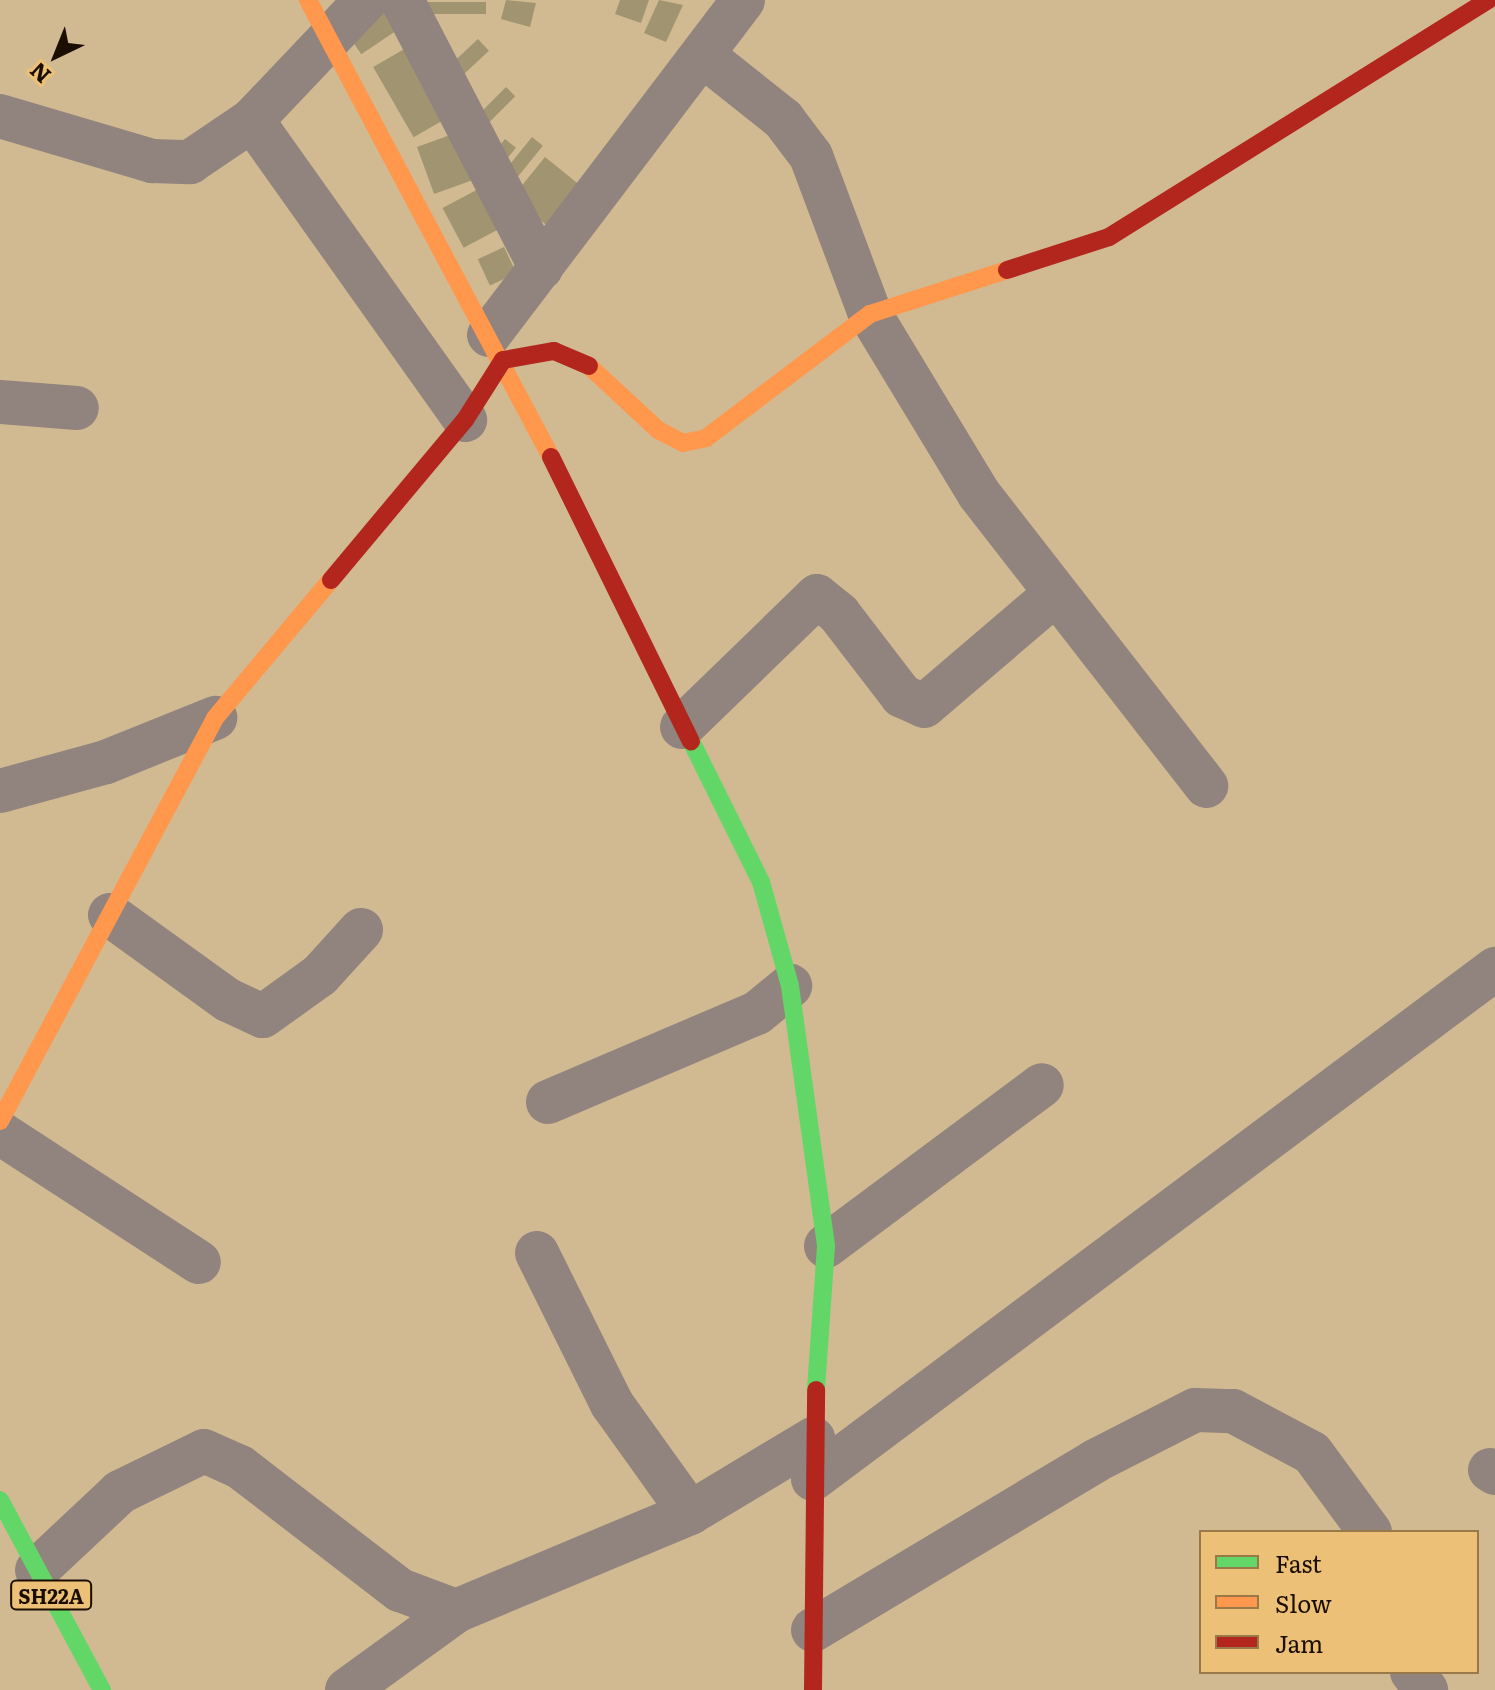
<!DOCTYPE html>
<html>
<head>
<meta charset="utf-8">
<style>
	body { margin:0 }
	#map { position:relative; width:1495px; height:1690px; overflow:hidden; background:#d1ba92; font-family:Literata,serif }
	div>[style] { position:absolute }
	.building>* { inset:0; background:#a19471; transform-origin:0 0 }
	.street>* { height:44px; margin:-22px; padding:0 22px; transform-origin:22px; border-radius:22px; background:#91837d }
	.fast>* { height:18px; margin:-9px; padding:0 9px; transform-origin:9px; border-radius:9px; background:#63d668 }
	.slow>* { height:18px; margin:-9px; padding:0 9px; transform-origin:9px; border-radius:9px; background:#ff974d }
	.jam>* { height:18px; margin:-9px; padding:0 9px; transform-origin:9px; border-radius:9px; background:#b3261e }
	span { translate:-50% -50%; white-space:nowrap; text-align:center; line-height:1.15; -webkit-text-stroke:6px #ecc177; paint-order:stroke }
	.shield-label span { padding:2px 6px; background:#ecc177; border:2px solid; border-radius:6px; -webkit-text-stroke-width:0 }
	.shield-label { font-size:20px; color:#1a0e00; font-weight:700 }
	.legend { position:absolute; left:1199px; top:1530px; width:280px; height:144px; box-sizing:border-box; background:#ecc177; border:2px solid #987947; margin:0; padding:10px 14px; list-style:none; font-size:24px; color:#1a0e00 }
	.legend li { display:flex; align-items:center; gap:16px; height:40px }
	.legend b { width:40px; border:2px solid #987947 }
	.north { position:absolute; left:16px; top:16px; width:80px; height:80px; -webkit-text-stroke:6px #ecc177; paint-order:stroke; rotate:223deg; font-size:22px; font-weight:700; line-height:32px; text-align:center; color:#1a0e00 }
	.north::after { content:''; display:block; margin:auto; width:28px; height:36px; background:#1a0e00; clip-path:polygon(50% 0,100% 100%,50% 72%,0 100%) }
</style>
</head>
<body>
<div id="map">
	<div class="building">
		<div style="clip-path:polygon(506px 0,536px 3px,530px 27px,501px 19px)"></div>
		<div style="clip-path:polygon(620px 0,649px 0,641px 23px,615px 14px)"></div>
		<div style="clip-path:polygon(659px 0,683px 5px,666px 42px,644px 33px)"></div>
		<div style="left:425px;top:2px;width:61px;height:12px"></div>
		<div style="left:384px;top:4px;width:29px;height:47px;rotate:56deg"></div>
		<div style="left:478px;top:39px;width:16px;height:37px;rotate:47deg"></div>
		<div style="left:413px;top:44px;width:81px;height:46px;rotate:60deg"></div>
		<div style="left:506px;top:87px;width:13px;height:54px;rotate:45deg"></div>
		<div style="left:464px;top:130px;width:50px;height:50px;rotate:70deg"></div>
		<div style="left:532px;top:137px;width:14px;height:55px;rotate:39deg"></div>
		<div style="left:505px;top:139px;width:14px;height:27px;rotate:39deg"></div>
		<div style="left:545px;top:157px;width:55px;height:52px;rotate:39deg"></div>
		<div style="left:484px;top:186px;width:45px;height:47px;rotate:62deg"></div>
		<div style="left:504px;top:247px;width:29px;height:29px;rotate:65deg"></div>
	</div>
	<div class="street">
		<div style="left:402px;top:0;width:302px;rotate:62.6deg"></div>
		<div style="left:705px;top:57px;width:100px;rotate:38.5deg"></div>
		<div style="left:783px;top:119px;width:46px;rotate:52.9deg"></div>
		<div style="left:811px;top:156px;width:169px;rotate:69.5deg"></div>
		<div style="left:870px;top:314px;width:210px;rotate:58.8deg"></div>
		<div style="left:979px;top:494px;width:370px;rotate:52.1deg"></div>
		<div style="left:0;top:116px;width:159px;rotate:16.5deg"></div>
		<div style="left:152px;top:161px;width:38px;rotate:2deg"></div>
		<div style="left:190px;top:162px;width:75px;rotate:-34.1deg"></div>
		<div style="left:252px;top:120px;width:166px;rotate:-46.5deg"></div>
		<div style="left:252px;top:120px;width:368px;rotate:54.6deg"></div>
		<div style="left:489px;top:335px;width:420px;rotate:-52.8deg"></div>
		<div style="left:0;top:402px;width:77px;rotate:4.5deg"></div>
		<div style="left:682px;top:727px;width:188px;rotate:-44.1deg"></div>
		<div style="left:817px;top:596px;width:28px;rotate:39deg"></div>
		<div style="left:839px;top:614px;width:103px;rotate:52.5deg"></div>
		<div style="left:902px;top:696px;width:24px;rotate:24deg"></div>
		<div style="left:924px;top:706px;width:171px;rotate:-40.5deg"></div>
		<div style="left:0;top:791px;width:110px;rotate:-15.3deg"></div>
		<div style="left:106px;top:762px;width:118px;rotate:-22deg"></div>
		<div style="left:110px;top:915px;width:145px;rotate:35.8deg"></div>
		<div style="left:228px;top:1000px;width:38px;rotate:25deg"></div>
		<div style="left:263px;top:1016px;width:70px;rotate:-35.7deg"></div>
		<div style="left:320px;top:975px;width:61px;rotate:-47.7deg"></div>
		<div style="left:548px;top:1102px;width:227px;rotate:-23.1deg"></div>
		<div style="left:757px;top:1013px;width:43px;rotate:-39.3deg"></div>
		<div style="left:0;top:1133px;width:237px;rotate:33deg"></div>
		<div style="left:826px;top:1246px;width:269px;rotate:-36.7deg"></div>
		<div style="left:537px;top:1253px;width:169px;rotate:63.6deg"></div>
		<div style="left:612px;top:1404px;width:134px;rotate:54.4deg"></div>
		<div style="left:1490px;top:1470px;width:6px;rotate:31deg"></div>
		<div style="left:813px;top:1479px;width:852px;rotate:-36.79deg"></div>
		<div style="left:37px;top:1570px;width:114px;rotate:-43.2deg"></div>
		<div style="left:120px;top:1492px;width:93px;rotate:-26deg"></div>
		<div style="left:204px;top:1451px;width:39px;rotate:24deg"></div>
		<div style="left:240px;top:1467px;width:202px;rotate:37.6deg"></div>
		<div style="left:400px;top:1590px;width:60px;rotate:20.6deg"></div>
		<div style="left:456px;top:1611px;width:254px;rotate:-22.7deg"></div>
		<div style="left:690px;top:1513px;width:144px;rotate:-31deg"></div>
		<div style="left:813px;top:1630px;width:329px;rotate:-30.9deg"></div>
		<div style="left:1095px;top:1461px;width:112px;rotate:-27deg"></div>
		<div style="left:1195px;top:1410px;width:38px;rotate:2deg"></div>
		<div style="left:1233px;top:1411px;width:89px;rotate:28deg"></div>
		<div style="left:1312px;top:1453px;width:98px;rotate:53.7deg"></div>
		<div style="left:1412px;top:1672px;width:23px;rotate:52deg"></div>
		<div style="left:347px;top:1690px;width:135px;rotate:-35.9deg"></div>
	</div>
	<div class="fast">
		<div style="left:691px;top:741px;width:157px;rotate:63.6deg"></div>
		<div style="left:761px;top:882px;width:108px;rotate:74.4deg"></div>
		<div style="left:790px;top:986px;width:262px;rotate:82.1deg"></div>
		<div style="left:826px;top:1246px;width:144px;rotate:94deg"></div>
		<div style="left:0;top:1500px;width:216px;rotate:61.8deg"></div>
	</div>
	<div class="slow">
		<div style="left:308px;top:0;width:518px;rotate:62deg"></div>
		<div style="left:589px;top:366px;width:94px;rotate:42.8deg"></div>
		<div style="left:658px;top:430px;width:28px;rotate:27deg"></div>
		<div style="left:683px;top:443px;width:24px;rotate:-12deg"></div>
		<div style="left:706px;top:438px;width:206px;rotate:-37.1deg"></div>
		<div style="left:870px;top:314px;width:144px;rotate:-17.8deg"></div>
		<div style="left:0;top:1121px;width:457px;rotate:-61.9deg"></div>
		<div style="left:215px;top:718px;width:180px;rotate:-50deg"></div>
	</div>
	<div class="jam">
		<div style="left:1007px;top:270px;width:107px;rotate:-17.9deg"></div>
		<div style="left:1109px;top:237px;width:447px;rotate:-32deg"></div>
		<div style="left:551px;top:457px;width:317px;rotate:63.8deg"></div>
		<div style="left:331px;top:580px;width:209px;rotate:-50.1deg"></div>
		<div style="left:465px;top:420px;width:71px;rotate:-57.7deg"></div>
		<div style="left:503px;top:360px;width:52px;rotate:-10deg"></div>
		<div style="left:554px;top:351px;width:38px;rotate:23deg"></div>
		<div style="left:813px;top:1690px;width:300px;rotate:-89.4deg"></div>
	</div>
	<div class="shield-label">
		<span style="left:51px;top:1595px">SH22A</span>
	</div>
	<ul class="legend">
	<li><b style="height:10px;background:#63d668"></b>Fast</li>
	<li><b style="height:10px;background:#ff974d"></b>Slow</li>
	<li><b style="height:10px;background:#b3261e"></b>Jam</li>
	</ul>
	<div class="north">N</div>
</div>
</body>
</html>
